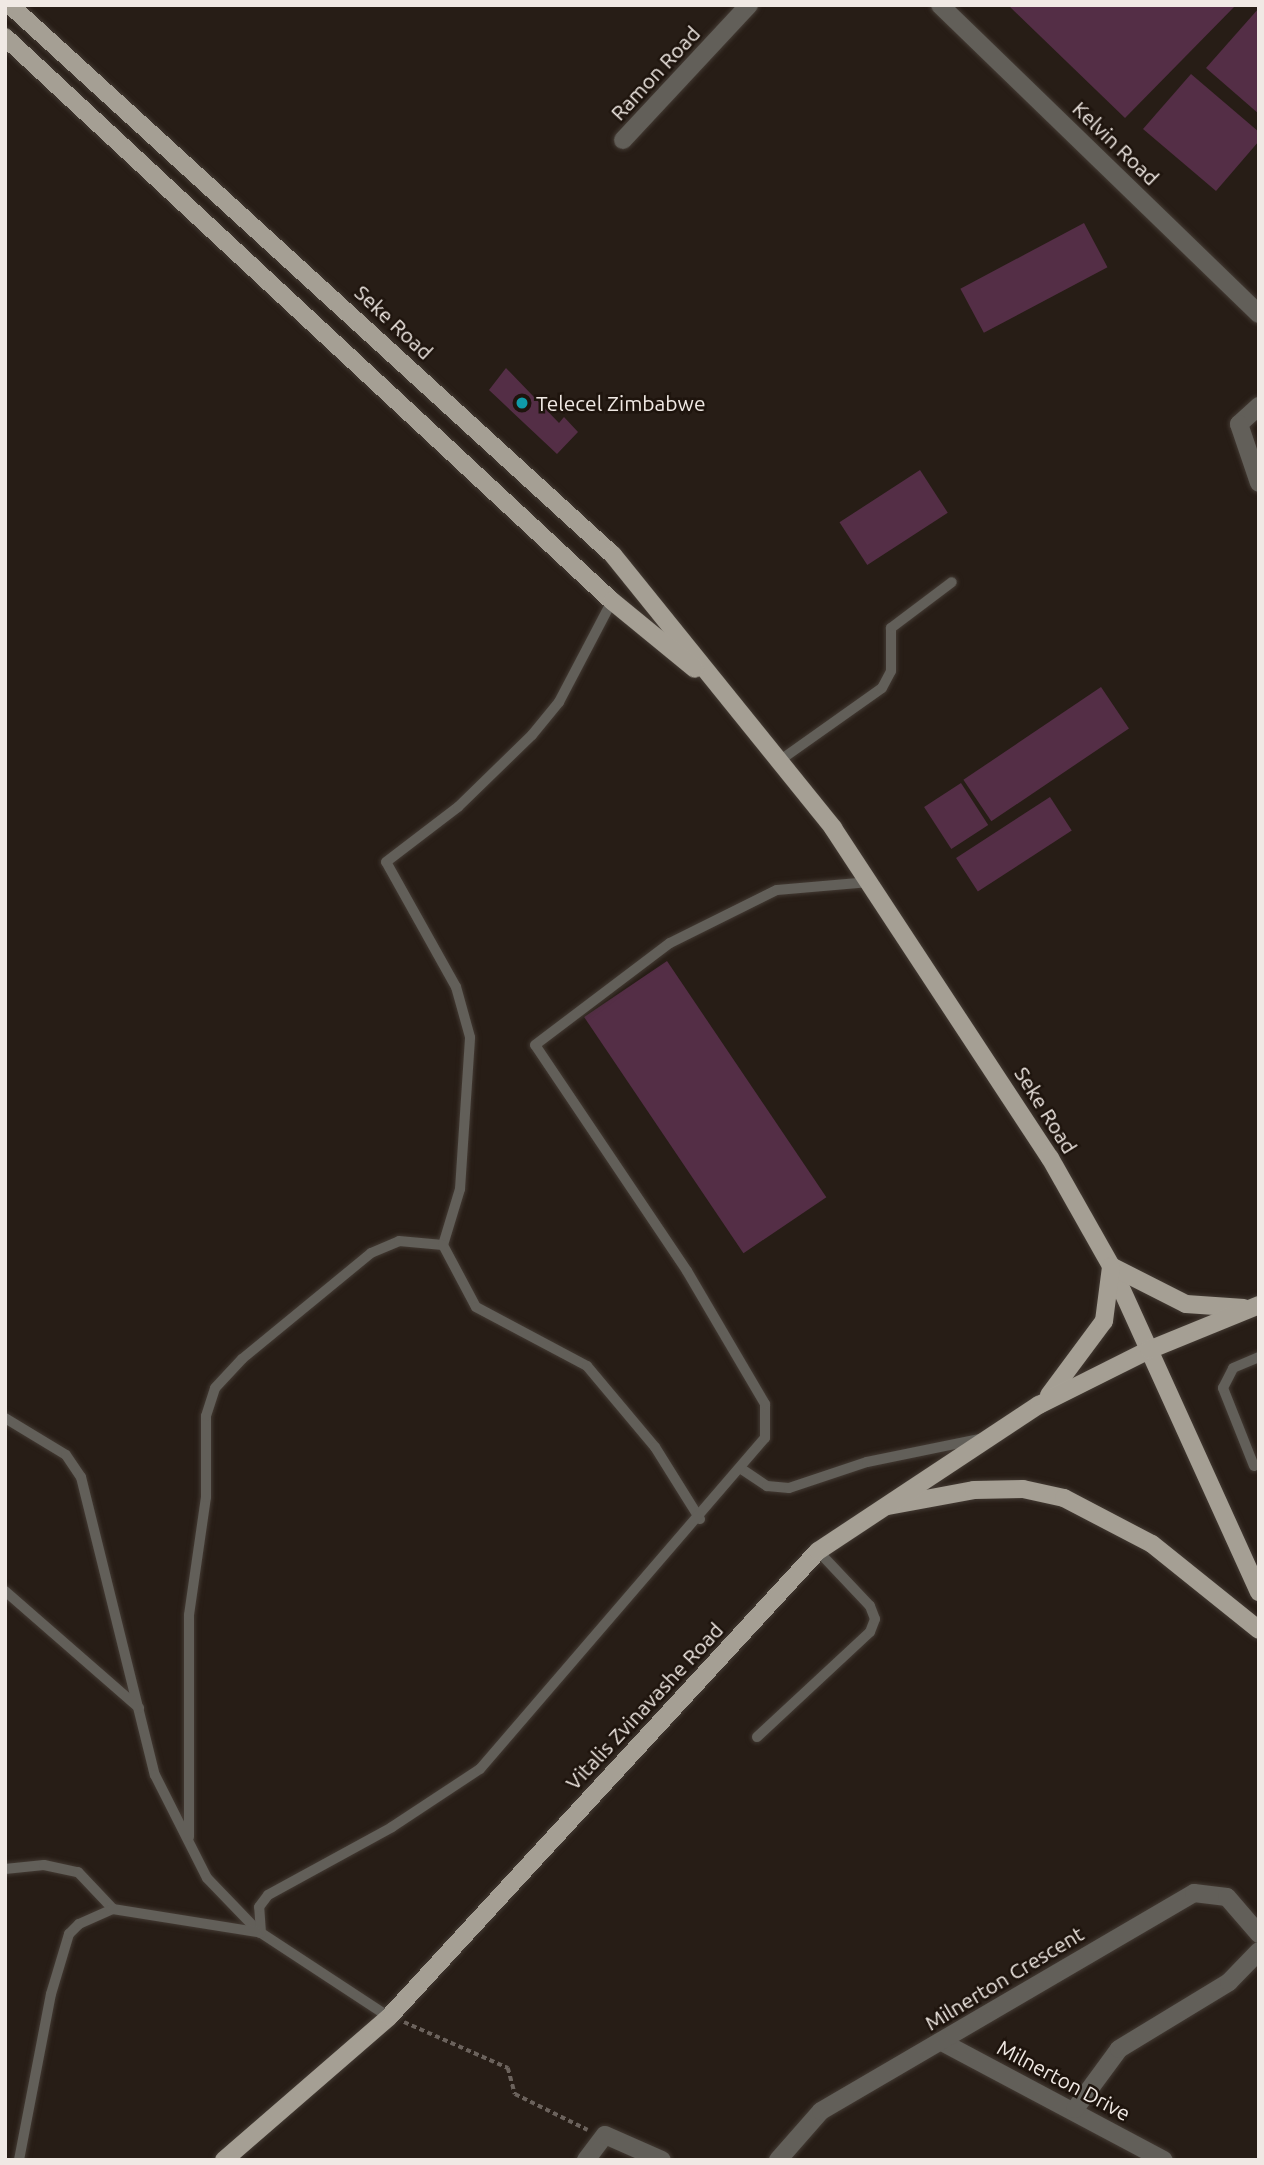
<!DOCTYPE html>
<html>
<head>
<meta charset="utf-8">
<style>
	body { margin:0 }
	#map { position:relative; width:1264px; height:2165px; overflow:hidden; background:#271d16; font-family:Ubuntu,sans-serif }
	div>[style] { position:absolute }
	.building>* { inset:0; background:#542e46; transform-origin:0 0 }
	.path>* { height:3.5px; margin-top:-1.75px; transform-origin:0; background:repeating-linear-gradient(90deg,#6b625c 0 5px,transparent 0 8.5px) }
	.roads { filter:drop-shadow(0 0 2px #433a33) drop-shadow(0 0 2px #433a33) }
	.service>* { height:10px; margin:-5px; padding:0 5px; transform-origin:5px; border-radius:5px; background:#625f59 }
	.minor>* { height:18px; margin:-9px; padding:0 9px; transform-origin:9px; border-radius:9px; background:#625f59 }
	.primary>* { height:18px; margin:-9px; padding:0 9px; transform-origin:9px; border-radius:9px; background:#a59f94 }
	.dots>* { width:19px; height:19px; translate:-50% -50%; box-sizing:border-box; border:4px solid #1e140d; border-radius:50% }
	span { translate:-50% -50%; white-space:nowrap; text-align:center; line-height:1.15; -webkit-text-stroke:5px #1e140d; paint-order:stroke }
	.street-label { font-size:21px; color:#f0e9e4 }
	.poi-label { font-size:21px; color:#f0e9e4 }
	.left { translate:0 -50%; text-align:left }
	.frame { position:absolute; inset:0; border:7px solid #f0e9e4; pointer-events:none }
</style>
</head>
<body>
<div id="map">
	<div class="building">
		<div style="clip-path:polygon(1008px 5px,1236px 5px,1125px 118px)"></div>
		<div style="clip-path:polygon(1259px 8px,1259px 114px,1206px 68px)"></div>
		<div style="clip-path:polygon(1191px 74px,1259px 132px,1259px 141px,1216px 191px,1143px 129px)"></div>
		<div style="left:1084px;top:223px;width:50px;height:140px;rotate:62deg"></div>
		<div style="clip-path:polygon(506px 368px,559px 423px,564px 417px,578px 432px,557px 454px,489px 390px)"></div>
		<div style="left:920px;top:470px;width:51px;height:96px;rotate:57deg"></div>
		<div style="left:1101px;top:687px;width:50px;height:166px;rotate:56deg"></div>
		<div style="left:961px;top:783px;width:50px;height:44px;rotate:57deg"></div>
		<div style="left:1050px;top:797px;width:40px;height:112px;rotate:57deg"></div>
		<div style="left:667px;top:961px;width:285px;height:100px;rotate:56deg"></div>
	</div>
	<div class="path">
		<div style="left:404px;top:2022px;width:114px;rotate:23.9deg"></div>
		<div style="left:508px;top:2068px;width:27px;rotate:75deg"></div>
		<div style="left:515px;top:2094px;width:81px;rotate:26.3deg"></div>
	</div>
	<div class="roads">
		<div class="service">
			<div style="left:779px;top:761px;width:126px;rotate:-35.3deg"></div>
			<div style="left:882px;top:688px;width:19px;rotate:-62deg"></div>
			<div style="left:891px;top:671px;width:43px;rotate:-90deg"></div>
			<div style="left:891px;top:628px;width:76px;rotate:-37deg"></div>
			<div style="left:443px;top:1245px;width:59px;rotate:-73.1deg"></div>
			<div style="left:460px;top:1189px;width:152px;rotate:-86.2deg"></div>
			<div style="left:470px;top:1037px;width:52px;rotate:-105.6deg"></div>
			<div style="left:456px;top:987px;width:143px;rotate:-119.2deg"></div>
			<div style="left:386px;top:862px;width:91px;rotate:-37.4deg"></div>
			<div style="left:458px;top:807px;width:103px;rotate:-44.2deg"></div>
			<div style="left:532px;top:735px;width:43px;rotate:-50.7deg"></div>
			<div style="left:559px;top:702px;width:114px;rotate:-62.3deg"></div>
			<div style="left:5px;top:1418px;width:71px;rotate:31.2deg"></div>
			<div style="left:66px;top:1455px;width:27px;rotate:56deg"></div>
			<div style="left:81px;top:1477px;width:307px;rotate:76.1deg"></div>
			<div style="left:155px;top:1775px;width:115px;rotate:63.2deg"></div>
			<div style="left:207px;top:1878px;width:76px;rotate:46.1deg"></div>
			<div style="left:1254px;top:1466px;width:84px;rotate:-111.7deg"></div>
			<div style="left:1223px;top:1388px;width:22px;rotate:-63deg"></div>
			<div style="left:1233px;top:1368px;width:28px;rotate:-23deg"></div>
			<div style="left:743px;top:1470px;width:29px;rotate:34deg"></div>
			<div style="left:767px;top:1486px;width:22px;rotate:5deg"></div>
			<div style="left:789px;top:1488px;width:82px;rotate:-18.4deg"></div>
			<div style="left:867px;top:1462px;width:114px;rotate:-11.6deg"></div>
			<div style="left:5px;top:1591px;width:178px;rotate:41.1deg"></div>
			<div style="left:757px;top:1737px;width:154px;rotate:-42.9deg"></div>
			<div style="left:870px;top:1632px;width:14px;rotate:-69deg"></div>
			<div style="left:875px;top:1619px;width:14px;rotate:-111deg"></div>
			<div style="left:870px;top:1606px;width:76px;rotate:-133.4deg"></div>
			<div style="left:189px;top:1837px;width:222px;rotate:-90deg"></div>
			<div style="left:189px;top:1615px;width:119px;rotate:-81.8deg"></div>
			<div style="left:206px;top:1497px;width:81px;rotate:-90deg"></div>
			<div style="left:206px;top:1416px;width:29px;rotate:-72deg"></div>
			<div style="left:215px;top:1388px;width:40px;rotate:-47deg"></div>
			<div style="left:242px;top:1359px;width:167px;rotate:-39.4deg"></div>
			<div style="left:371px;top:1253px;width:30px;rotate:-23deg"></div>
			<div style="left:399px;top:1241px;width:44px;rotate:5.2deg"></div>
			<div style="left:443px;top:1245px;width:70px;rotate:62deg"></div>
			<div style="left:476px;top:1307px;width:126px;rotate:28deg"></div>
			<div style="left:587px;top:1366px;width:106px;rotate:50deg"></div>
			<div style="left:655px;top:1447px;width:85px;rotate:58deg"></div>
			<div style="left:5px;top:1869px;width:39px;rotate:-6deg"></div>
			<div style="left:44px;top:1865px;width:35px;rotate:12deg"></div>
			<div style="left:78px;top:1872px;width:51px;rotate:46.6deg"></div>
			<div style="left:389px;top:2017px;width:153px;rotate:-146.7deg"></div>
			<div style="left:261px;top:1933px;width:26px;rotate:-94deg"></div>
			<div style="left:259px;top:1907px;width:15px;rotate:-53deg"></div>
			<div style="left:268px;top:1895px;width:141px;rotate:-28.7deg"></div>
			<div style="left:392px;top:1827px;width:105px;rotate:-33.4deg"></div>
			<div style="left:480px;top:1769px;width:437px;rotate:-49.3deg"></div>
			<div style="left:765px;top:1438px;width:34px;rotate:-90deg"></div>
			<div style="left:765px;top:1404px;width:154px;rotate:-120.4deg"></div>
			<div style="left:687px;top:1271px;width:272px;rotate:-123.9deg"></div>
			<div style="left:535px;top:1045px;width:169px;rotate:-37.1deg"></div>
			<div style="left:670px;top:943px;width:119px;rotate:-26.4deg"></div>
			<div style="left:777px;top:890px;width:93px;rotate:-4.9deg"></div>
			<div style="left:19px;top:2160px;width:169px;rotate:-79.1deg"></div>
			<div style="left:51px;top:1994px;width:63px;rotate:-73.3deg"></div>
			<div style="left:69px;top:1934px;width:14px;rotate:-45deg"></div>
			<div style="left:79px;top:1924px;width:37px;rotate:-24deg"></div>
			<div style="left:113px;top:1909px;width:146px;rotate:9.1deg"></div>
		</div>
		<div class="minor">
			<div style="left:940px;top:5px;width:444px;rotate:44.1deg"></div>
			<div style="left:623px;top:140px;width:185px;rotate:-47deg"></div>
			<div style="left:1259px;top:406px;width:27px;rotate:138deg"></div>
			<div style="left:1239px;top:424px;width:62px;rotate:71.3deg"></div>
			<div style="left:942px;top:2042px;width:251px;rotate:28deg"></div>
			<div style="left:1075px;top:2109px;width:74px;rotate:-53.7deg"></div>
			<div style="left:1119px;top:2049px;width:129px;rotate:-31.3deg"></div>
			<div style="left:1229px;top:1982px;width:43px;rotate:-45.9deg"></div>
			<div style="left:586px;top:2160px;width:31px;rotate:-53deg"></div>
			<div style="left:605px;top:2135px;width:62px;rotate:23.7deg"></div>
			<div style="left:778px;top:2160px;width:65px;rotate:-48.7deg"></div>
			<div style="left:821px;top:2111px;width:432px;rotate:-30.3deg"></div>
			<div style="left:1194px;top:1893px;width:33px;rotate:7deg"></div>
			<div style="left:1227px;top:1897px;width:49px;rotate:49.1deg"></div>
		</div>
		<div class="primary">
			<div style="left:10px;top:5px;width:816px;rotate:42.37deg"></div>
			<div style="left:613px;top:555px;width:351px;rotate:51.1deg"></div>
			<div style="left:833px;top:828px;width:395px;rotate:56.7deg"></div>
			<div style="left:1050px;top:1158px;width:124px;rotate:60.5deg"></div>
			<div style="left:1111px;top:1266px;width:358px;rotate:65.6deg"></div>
			<div style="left:5px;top:37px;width:829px;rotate:42.9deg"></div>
			<div style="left:612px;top:601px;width:107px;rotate:39.3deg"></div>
			<div style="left:1111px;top:1266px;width:84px;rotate:26.9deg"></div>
			<div style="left:1186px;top:1304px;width:58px;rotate:3.9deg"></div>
			<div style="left:1049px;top:1395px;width:92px;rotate:-53.4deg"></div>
			<div style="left:1104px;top:1321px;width:54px;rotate:-82.6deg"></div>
			<div style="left:888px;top:1506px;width:87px;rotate:-10.5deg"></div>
			<div style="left:974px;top:1490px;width:49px;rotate:-1.2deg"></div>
			<div style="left:1023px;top:1489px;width:42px;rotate:12.4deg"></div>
			<div style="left:1064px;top:1498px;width:99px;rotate:27.6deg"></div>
			<div style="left:1152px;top:1544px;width:137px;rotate:38.8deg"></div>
			<div style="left:224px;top:2160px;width:218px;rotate:-40.9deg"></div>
			<div style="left:389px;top:2017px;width:633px;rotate:-47.37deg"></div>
			<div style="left:818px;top:1551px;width:265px;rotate:-33.5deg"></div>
			<div style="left:1039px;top:1405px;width:123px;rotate:-26.6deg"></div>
			<div style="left:1149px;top:1350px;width:119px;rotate:-22.2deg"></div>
		</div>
	</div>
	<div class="dots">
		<div style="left:522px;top:403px;background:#0f9aa8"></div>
	</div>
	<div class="street-label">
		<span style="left:655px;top:73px;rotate:-47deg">Ramon Road</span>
		<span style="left:1116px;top:143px;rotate:44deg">Kelvin Road</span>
		<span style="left:394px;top:322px;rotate:43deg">Seke Road</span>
		<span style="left:1046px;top:1110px;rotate:58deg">Seke Road</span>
		<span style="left:644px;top:1706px;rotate:-47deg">Vitalis Zvinavashe Road</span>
		<span style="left:1004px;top:1978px;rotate:-31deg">Milnerton Crescent</span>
		<span style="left:1064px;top:2080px;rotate:28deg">Milnerton Drive</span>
	</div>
	<div class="poi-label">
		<span class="left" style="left:536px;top:403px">Telecel Zimbabwe</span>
	</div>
	<div class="frame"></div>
</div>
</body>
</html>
